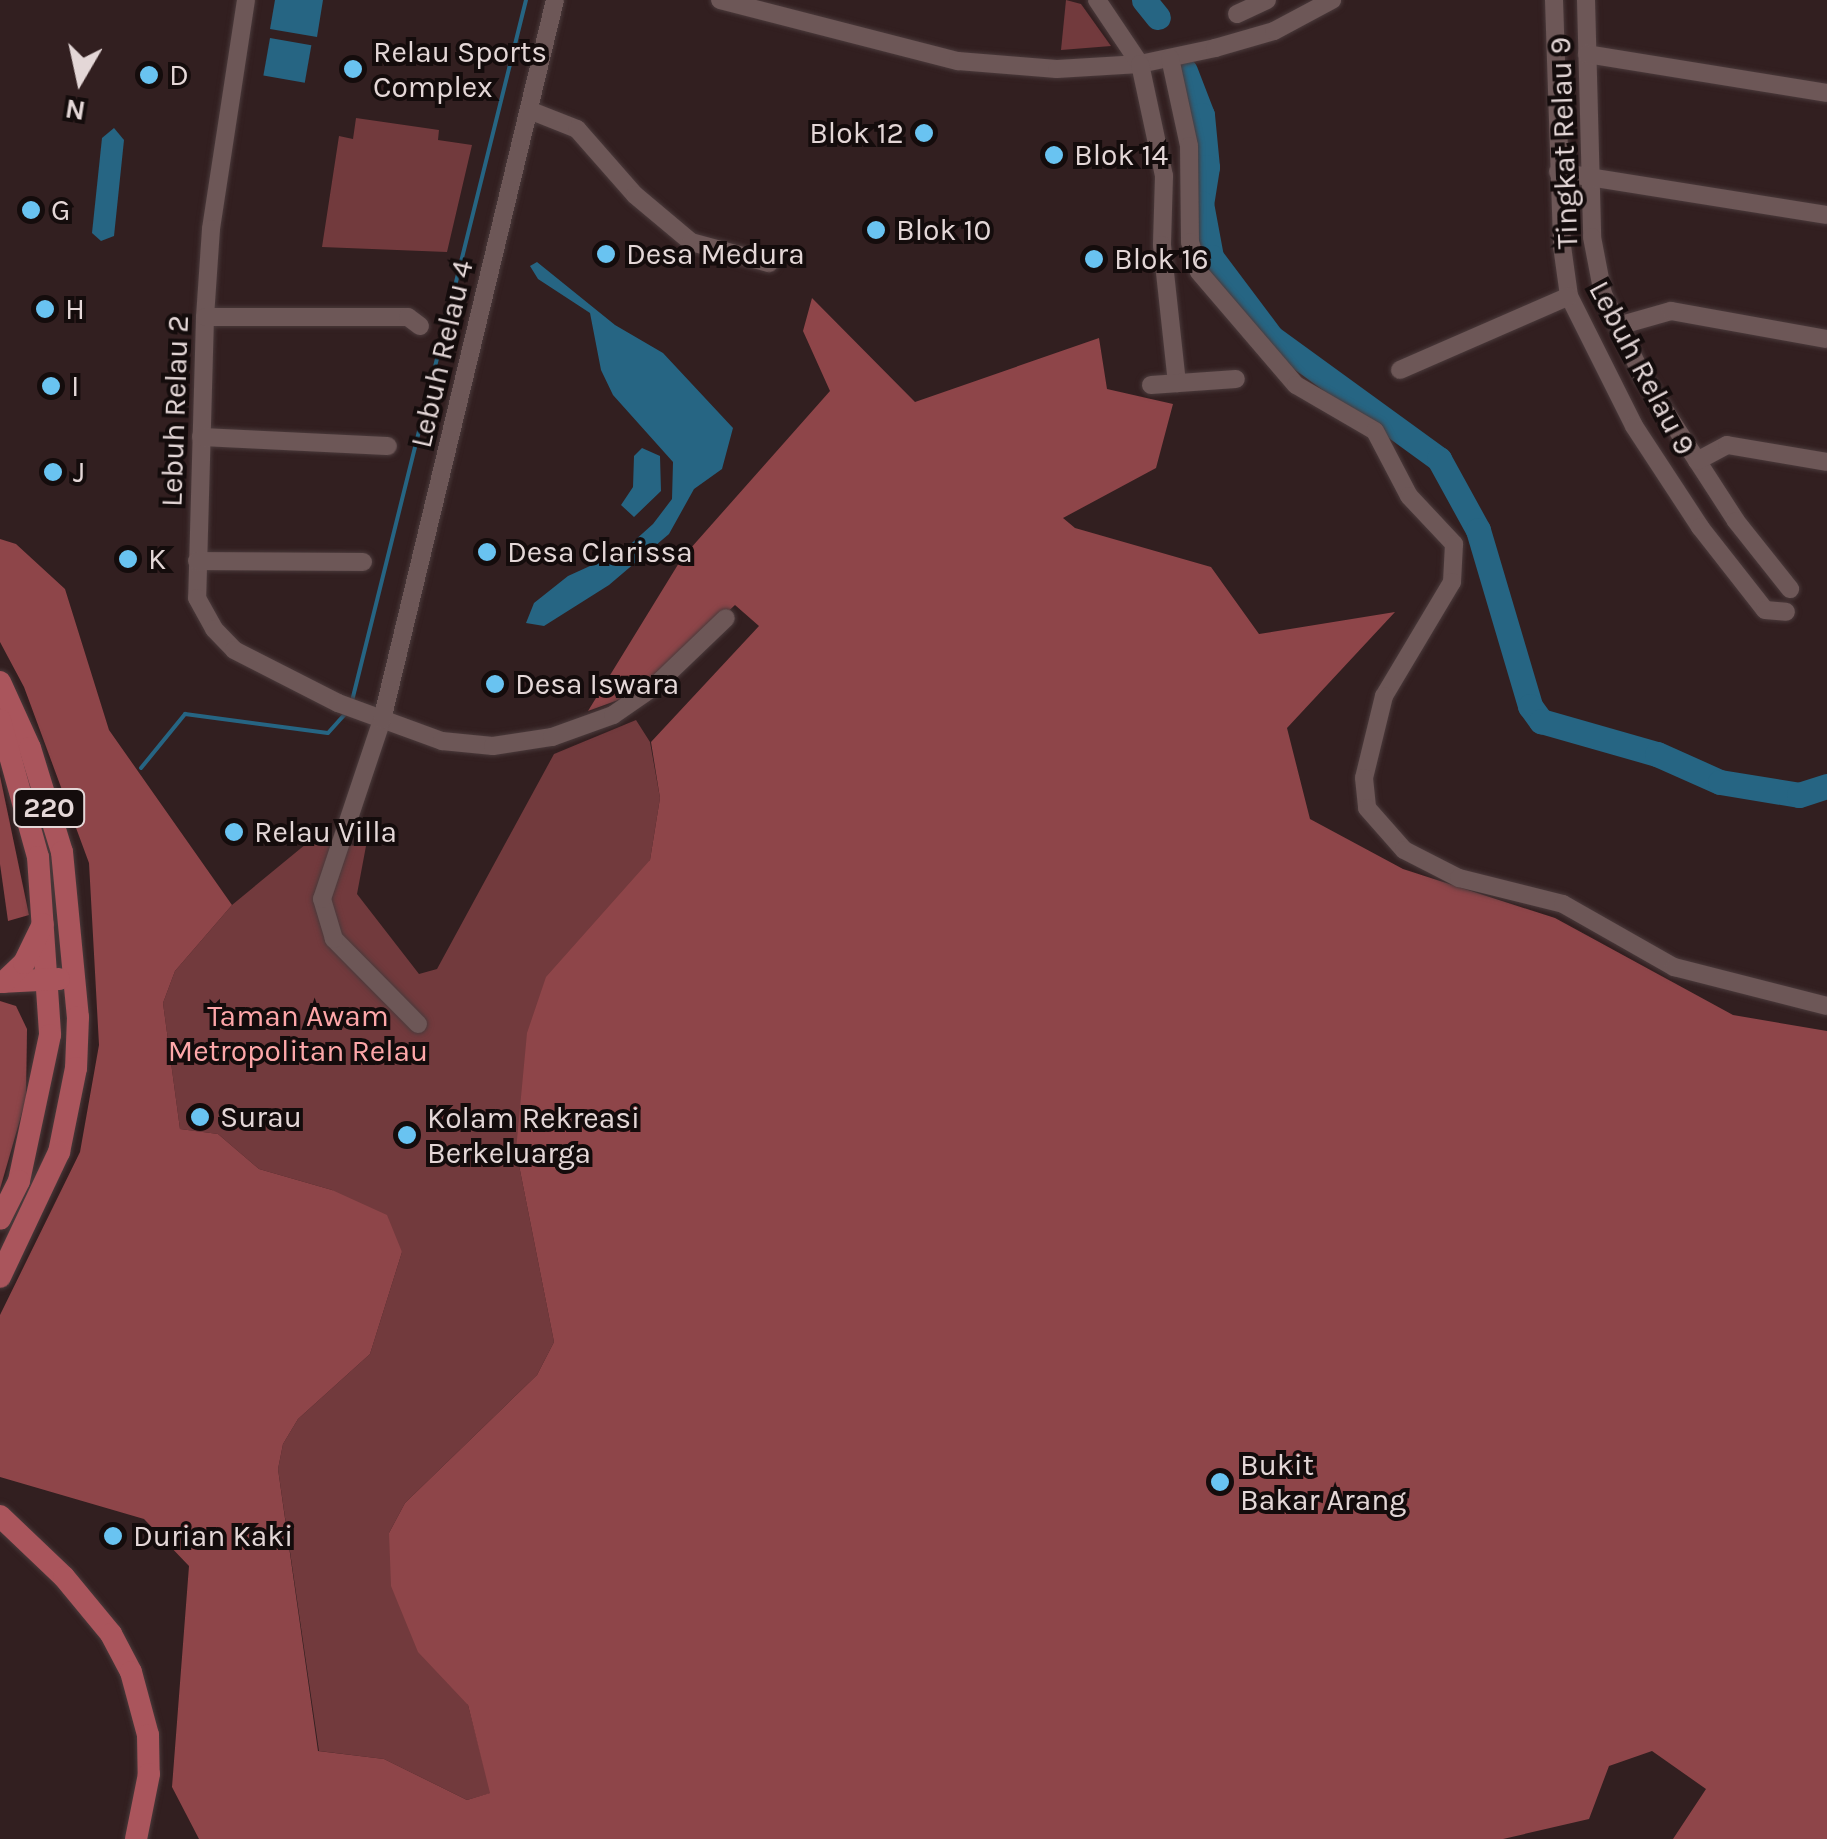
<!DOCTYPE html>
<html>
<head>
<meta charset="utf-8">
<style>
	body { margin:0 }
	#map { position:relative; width:1827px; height:1839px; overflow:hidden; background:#321f20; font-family:Karla,sans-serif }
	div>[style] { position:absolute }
	.green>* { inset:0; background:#723a3d }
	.forest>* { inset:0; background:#8e4549 }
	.water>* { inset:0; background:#266583; transform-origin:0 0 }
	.stream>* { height:4px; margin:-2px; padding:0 2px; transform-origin:2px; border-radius:2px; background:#266583 }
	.river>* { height:25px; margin:-12.5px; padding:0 12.5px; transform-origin:12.5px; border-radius:12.5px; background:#266583 }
	.roads { filter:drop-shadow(0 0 2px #4a3a3b) drop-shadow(0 0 2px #4a3a3b) }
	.minor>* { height:18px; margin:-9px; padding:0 9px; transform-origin:9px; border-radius:9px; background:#6d5757 }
	.major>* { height:22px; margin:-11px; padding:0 11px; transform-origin:11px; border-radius:11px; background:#aa555c }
	.dots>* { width:28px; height:28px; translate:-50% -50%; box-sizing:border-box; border:5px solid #140c0c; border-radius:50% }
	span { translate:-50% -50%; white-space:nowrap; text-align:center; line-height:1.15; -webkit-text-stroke:8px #140c0c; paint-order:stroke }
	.shield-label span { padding:2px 8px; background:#140c0c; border:2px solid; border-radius:8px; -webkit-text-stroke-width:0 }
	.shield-label { font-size:28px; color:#e4d7d7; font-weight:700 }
	.poi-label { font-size:30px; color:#e4d7d7 }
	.left { translate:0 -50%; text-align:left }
	.right { translate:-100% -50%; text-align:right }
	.street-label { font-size:30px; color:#e4d7d7 }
	.park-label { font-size:30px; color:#fea7a9 }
	.north { position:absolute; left:30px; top:30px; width:100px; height:100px; -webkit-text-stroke:8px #140c0c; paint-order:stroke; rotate:189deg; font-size:28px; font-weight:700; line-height:40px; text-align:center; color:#e4d7d7 }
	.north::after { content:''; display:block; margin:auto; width:35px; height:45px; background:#e4d7d7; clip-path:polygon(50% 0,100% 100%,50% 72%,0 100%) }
</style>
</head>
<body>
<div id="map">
	<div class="green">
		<div style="clip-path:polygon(1066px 0,1081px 4px,1111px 46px,1061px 50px)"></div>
		<div style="clip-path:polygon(356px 118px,439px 130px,438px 140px,472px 145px,447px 252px,322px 247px,339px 136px,353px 139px)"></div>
		<div style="clip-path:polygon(636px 720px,650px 742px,660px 798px,650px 860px,516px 1150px,554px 1342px,537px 1375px,405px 1503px,389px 1533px,468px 1705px,491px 1793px,467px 1800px,384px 1759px,319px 1751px,278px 1469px,283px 1444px,298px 1419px,370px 1354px,402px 1252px,332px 1190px,259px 1169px,218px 1134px,180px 1129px,163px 1003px,175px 971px,232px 905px,306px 844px,366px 846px,357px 894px,419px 974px,437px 969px,554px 754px)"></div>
	</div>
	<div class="forest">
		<div style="clip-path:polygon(812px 298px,915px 402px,1099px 338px,1107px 389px,1173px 404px,1156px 468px,1063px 518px,1075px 528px,1211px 567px,1259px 634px,1395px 612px,1287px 728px,1310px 819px,1403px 869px,1555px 918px,1733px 1015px,1827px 1031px,1827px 1839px,1673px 1839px,1706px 1789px,1652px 1751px,1609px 1766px,1589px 1819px,1503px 1839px,199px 1839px,172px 1787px,189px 1566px,144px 1519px,0 1477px,0 1315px,80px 1152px,99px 1045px,89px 863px,24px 687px,0 642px,0 539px,16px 544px,65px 589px,109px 730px,232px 905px,175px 971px,163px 1003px,180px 1129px,218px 1134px,259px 1169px,332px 1190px,387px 1215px,402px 1252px,370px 1354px,298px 1419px,283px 1444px,278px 1469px,318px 1751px,384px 1759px,467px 1800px,490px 1793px,468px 1705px,418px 1652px,391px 1586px,389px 1533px,405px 1503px,537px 1375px,554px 1342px,516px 1150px,527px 1033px,546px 977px,650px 860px,660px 798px,651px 742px,759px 626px,735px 605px,643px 691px,588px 711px,682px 558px,830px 391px,803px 331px)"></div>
		<div style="clip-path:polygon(0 776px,29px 915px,8px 921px,0 864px)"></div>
		<div style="clip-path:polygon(0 1001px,16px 1006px,27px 1029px,26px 1099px,0 1189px)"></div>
	</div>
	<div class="water">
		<div style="clip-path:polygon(275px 0,323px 0,317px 37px,270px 29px)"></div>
		<div style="left:270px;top:38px;width:42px;height:38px;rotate:10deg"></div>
		<div style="clip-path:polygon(114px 128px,124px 140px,114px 236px,101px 241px,92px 233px,102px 138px)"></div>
		<div style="clip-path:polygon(537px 262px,615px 325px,663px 353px,733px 428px,722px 469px,694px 489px,669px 534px,609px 585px,544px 626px,526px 623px,534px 603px,568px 576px,623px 551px,653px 524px,672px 499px,673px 462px,613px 395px,601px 370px,590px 313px,538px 279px,530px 266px)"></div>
		<div style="clip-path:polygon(642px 448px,660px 456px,661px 491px,634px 517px,621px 505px,633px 487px,634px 456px)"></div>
	</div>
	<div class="stream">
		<div style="left:352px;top:701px;width:722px;rotate:-76.06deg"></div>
		<div style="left:141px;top:768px;width:70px;rotate:-50.8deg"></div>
		<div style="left:185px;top:714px;width:144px;rotate:7.6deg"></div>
		<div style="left:328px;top:733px;width:25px;rotate:-48deg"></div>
	</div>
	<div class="river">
		<div style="left:1144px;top:0;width:22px;rotate:51deg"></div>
		<div style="left:1185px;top:71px;width:47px;rotate:68.9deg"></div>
		<div style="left:1202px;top:115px;width:52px;rotate:84.5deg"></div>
		<div style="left:1207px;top:167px;width:36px;rotate:99deg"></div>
		<div style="left:1201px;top:203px;width:55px;rotate:79.5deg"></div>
		<div style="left:1211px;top:257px;width:100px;rotate:53.1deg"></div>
		<div style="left:1271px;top:337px;width:208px;rotate:36deg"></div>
		<div style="left:1439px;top:459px;width:81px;rotate:61.2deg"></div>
		<div style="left:1478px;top:530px;width:184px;rotate:73.5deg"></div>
		<div style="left:1530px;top:706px;width:19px;rotate:54deg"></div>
		<div style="left:1541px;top:721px;width:121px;rotate:15.9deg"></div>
		<div style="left:1657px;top:754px;width:69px;rotate:24deg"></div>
		<div style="left:1720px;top:782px;width:80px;rotate:9.3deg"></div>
		<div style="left:1799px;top:795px;width:29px;rotate:-18deg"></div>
	</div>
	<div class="roads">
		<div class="minor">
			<div style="left:246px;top:0;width:232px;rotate:98.7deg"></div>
			<div style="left:211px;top:229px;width:88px;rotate:93.9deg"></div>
			<div style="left:205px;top:317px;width:281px;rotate:91.6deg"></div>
			<div style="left:197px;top:598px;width:35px;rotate:61deg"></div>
			<div style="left:214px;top:629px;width:29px;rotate:46deg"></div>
			<div style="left:234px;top:650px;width:117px;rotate:27deg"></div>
			<div style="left:338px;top:703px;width:111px;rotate:20.1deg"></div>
			<div style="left:442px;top:741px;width:51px;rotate:5.6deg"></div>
			<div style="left:493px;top:746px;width:60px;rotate:-8.7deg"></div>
			<div style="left:552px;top:737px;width:65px;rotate:-19.8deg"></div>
			<div style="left:613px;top:715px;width:51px;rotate:-34.6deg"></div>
			<div style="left:655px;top:686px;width:98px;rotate:-43.8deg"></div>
			<div style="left:720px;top:0;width:246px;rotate:14.4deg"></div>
			<div style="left:958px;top:61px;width:99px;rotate:4.6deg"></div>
			<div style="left:1057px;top:69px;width:83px;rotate:-3.4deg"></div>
			<div style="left:1140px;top:64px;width:77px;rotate:-12deg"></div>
			<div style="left:1215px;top:48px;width:61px;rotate:-16.1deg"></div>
			<div style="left:1274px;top:31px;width:66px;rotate:-28.1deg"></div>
			<div style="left:1097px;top:0;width:77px;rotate:56.1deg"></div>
			<div style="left:1140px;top:64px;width:115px;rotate:77.9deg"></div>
			<div style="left:1164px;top:176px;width:69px;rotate:91.7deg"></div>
			<div style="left:1162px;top:245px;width:139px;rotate:83.8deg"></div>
			<div style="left:1554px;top:0;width:246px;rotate:88.1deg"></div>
			<div style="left:1562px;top:246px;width:50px;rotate:82deg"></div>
			<div style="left:1569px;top:296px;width:145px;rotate:63.4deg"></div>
			<div style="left:1634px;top:426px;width:121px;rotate:56.8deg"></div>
			<div style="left:1700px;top:527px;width:105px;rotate:51.9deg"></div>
			<div style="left:1765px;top:610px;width:21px;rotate:5deg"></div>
			<div style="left:1586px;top:0;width:237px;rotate:88.5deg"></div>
			<div style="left:1592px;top:237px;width:58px;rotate:79.1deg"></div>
			<div style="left:1603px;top:294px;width:92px;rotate:64.3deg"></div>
			<div style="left:1643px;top:377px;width:171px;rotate:57.1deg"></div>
			<div style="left:1736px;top:521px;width:87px;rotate:51.5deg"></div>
			<div style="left:1237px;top:14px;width:33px;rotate:-25deg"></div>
			<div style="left:1587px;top:54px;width:243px;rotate:9.2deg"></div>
			<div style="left:1170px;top:58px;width:90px;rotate:77.8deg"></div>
			<div style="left:1189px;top:146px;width:96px;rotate:89.4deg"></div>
			<div style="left:1190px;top:242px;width:31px;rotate:73deg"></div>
			<div style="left:1199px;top:272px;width:149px;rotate:49.4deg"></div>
			<div style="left:1296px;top:385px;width:91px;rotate:30.2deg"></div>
			<div style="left:1375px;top:431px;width:73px;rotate:62.4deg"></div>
			<div style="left:1409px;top:496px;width:66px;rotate:46.8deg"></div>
			<div style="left:1454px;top:544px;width:38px;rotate:93deg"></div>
			<div style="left:1452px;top:582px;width:133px;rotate:120.8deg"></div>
			<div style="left:1384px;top:696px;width:84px;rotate:103.7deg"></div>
			<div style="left:1364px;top:778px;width:30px;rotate:84deg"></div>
			<div style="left:1367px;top:808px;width:56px;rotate:48.6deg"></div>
			<div style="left:1404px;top:850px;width:62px;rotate:27deg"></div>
			<div style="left:1459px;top:878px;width:107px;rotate:14deg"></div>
			<div style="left:1563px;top:904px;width:128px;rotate:29.6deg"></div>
			<div style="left:1674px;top:967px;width:158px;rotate:14.3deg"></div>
			<div style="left:529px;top:110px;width:52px;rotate:21.6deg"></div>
			<div style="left:577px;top:129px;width:88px;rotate:48.7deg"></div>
			<div style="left:635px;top:195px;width:73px;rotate:40deg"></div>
			<div style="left:691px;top:242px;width:81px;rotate:15.1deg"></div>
			<div style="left:1558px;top:172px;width:272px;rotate:9.1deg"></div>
			<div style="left:205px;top:317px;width:203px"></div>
			<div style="left:408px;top:317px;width:15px;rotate:37deg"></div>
			<div style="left:1618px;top:326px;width:55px;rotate:-15.8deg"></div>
			<div style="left:1671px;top:311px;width:158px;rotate:10.2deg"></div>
			<div style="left:1400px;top:370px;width:184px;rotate:-23.6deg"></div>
			<div style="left:1151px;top:385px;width:85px;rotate:-4deg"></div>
			<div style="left:201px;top:437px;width:187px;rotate:2.8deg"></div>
			<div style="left:1697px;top:461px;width:34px;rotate:-28deg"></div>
			<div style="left:1727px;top:445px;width:101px;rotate:9.6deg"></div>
			<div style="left:197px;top:561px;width:166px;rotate:0.3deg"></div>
			<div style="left:418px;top:1024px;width:120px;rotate:-134.7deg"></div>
			<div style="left:334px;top:939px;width:42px;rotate:-106.7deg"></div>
			<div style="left:322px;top:899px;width:189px;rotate:-71.5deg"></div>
			<div style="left:382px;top:720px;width:740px;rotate:-76.49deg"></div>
		</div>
		<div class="major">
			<div style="left:0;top:682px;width:72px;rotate:65.6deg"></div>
			<div style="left:30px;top:748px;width:109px;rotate:72.9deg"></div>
			<div style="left:62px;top:852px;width:166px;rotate:84.5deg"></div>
			<div style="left:78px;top:1017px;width:51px;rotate:92.2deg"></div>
			<div style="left:76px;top:1068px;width:86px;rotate:101.4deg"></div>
			<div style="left:59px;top:1152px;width:138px;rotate:115.3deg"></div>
			<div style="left:0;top:720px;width:142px;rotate:74.5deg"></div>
			<div style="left:38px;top:857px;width:178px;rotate:86.1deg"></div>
			<div style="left:50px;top:1035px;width:149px;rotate:102deg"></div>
			<div style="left:19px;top:1181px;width:42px;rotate:116.6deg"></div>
			<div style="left:0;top:982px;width:59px;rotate:-2.9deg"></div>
			<div style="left:4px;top:982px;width:28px;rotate:-44deg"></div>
			<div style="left:24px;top:963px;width:43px;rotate:-64deg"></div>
			<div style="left:0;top:1516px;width:88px;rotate:43.6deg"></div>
			<div style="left:64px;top:1577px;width:74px;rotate:50.5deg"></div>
			<div style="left:111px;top:1634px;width:43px;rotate:62.2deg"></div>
			<div style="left:131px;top:1672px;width:65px;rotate:74.9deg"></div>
			<div style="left:148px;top:1735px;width:39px;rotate:89deg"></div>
			<div style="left:149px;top:1774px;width:66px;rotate:101.3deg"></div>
		</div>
	</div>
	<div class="dots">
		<div style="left:353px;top:69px;background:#69c3f1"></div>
		<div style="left:149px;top:75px;background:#69c3f1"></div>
		<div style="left:924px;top:133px;background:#69c3f1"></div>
		<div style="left:1054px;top:155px;background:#69c3f1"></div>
		<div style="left:31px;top:210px;background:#69c3f1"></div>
		<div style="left:876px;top:230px;background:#69c3f1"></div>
		<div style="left:606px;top:254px;background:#69c3f1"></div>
		<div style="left:1094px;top:259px;background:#69c3f1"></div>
		<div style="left:45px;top:309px;background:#69c3f1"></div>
		<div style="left:51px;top:386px;background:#69c3f1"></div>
		<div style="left:53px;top:472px;background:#69c3f1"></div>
		<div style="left:487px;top:552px;background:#69c3f1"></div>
		<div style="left:128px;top:559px;background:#69c3f1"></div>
		<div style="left:495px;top:684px;background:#69c3f1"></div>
		<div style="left:234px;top:832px;background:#69c3f1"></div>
		<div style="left:200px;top:1117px;background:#69c3f1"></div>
		<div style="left:407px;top:1135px;background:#69c3f1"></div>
		<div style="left:1220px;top:1482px;background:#69c3f1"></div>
		<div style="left:113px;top:1536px;background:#69c3f1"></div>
	</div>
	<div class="shield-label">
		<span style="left:49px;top:808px">220</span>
	</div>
	<div class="poi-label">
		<span class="left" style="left:373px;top:69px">Relau Sports<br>Complex</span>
		<span class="left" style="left:169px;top:75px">D</span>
		<span class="right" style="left:904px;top:133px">Blok 12</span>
		<span class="left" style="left:1074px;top:155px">Blok 14</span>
		<span class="left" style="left:51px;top:210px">G</span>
		<span class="left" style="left:896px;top:230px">Blok 10</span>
		<span class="left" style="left:626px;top:254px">Desa Medura</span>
		<span class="left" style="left:1114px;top:259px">Blok 16</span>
		<span class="left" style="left:65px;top:309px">H</span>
		<span class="left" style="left:71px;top:386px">I</span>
		<span class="left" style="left:73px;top:472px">J</span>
		<span class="left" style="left:507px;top:552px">Desa Clarissa</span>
		<span class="left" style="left:148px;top:559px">K</span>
		<span class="left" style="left:515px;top:684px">Desa Iswara</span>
		<span class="left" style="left:254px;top:832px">Relau Villa</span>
		<span class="left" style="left:220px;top:1117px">Surau</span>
		<span class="left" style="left:427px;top:1135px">Kolam Rekreasi<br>Berkeluarga</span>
		<span class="left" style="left:1240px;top:1482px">Bukit<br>Bakar Arang</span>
		<span class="left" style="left:133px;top:1536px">Durian Kaki</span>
	</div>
	<div class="street-label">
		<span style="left:1564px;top:143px;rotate:-92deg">Tingkat Relau 9</span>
		<span style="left:442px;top:354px;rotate:-77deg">Lebuh Relau 4</span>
		<span style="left:1642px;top:368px;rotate:62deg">Lebuh Relau 9</span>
		<span style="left:175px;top:411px;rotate:-88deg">Lebuh Relau 2</span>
	</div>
	<div class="park-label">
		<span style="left:298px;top:1033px">Taman Awam<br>Metropolitan Relau</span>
	</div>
	<div class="north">N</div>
</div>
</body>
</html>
